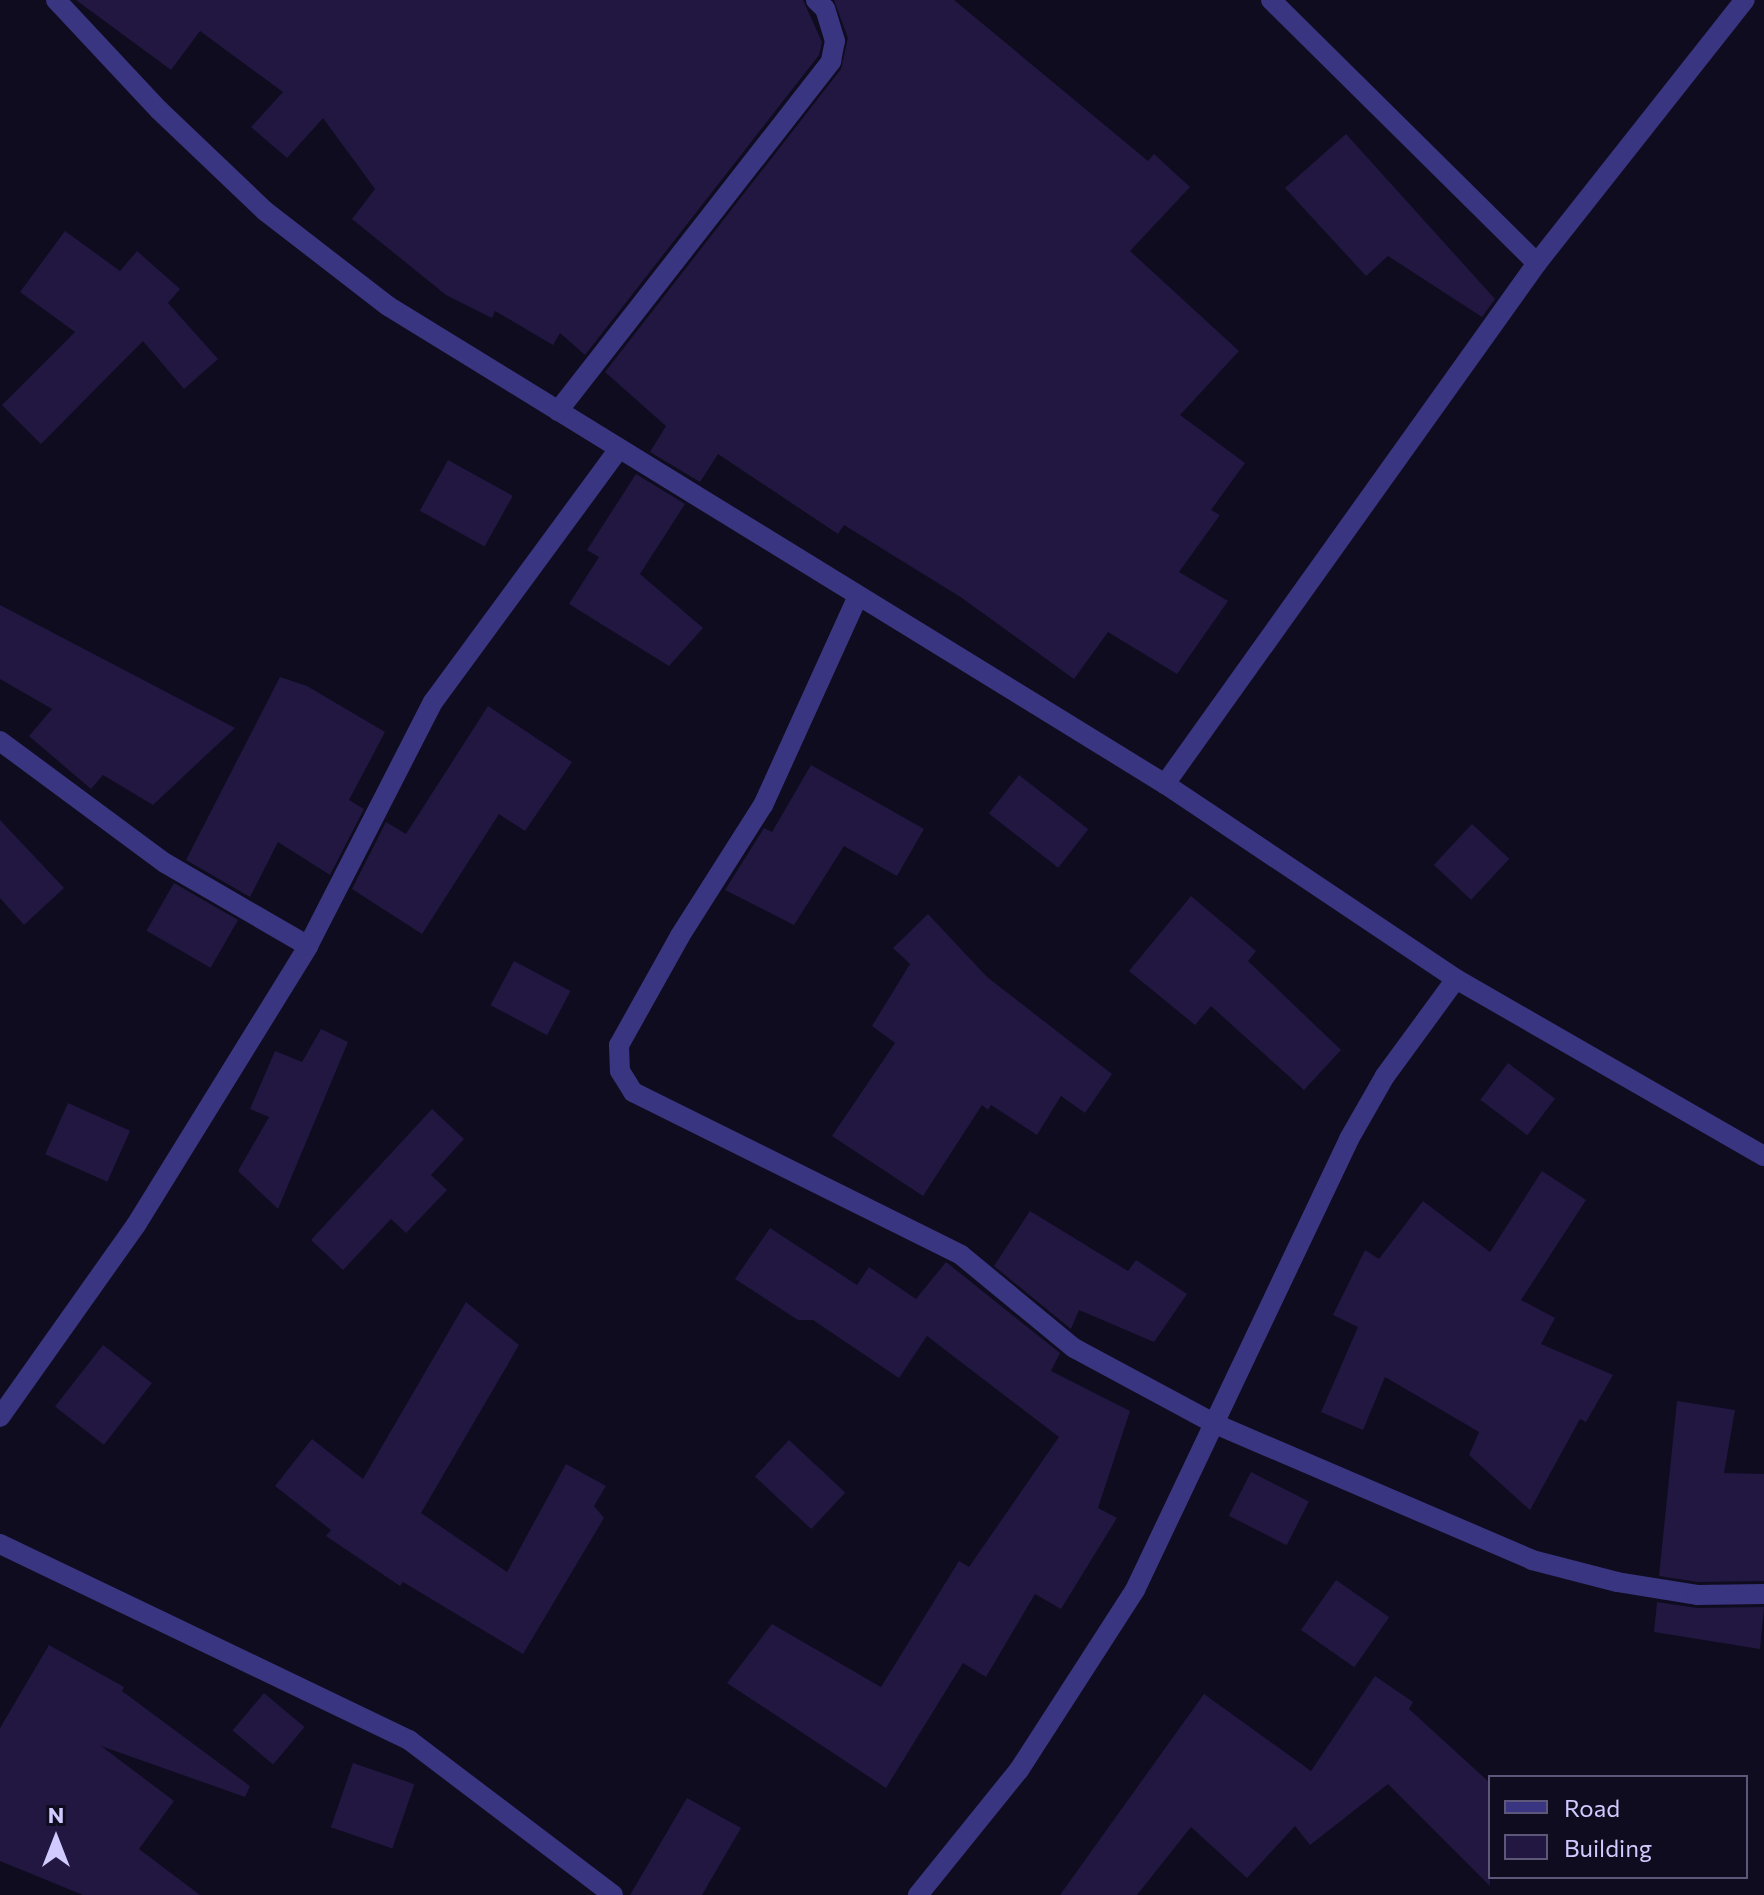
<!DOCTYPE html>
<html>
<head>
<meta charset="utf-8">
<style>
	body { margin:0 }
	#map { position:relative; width:1764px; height:1895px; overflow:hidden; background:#0f0c1f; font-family:Commissioner,sans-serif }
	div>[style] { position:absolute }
	.building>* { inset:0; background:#211741; transform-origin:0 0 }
	.minor>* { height:20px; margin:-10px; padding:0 10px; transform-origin:10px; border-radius:10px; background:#3a3580 }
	span { translate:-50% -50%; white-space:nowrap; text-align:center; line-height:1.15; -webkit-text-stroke:6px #0f0c1f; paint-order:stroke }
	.legend { position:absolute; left:1488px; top:1775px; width:260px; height:104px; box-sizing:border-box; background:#0f0c1f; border:2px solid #5d5879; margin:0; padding:10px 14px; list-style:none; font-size:24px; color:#d1caff }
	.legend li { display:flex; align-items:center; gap:16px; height:40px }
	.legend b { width:40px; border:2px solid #5d5879 }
	.north { position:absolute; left:16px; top:1799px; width:80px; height:80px; -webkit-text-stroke:6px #0f0c1f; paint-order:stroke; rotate:0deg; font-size:22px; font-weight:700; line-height:32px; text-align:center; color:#d1caff }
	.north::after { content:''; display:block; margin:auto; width:28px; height:36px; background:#d1caff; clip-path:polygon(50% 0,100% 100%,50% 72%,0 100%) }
</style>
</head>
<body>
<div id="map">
	<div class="building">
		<div style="clip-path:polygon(76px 0,803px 0,822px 42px,819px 55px,585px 355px,560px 333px,553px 345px,495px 311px,492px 318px,446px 295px,352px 219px,375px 189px,323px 118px,287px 158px,251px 127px,283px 92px,200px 31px,171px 70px)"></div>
		<div style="clip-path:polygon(834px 0,954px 0,1148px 161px,1154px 154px,1190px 187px,1130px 251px,1239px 351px,1180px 415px,1245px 463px,1211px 510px,1220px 515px,1179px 572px,1228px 601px,1177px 674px,1108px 632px,1074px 679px,962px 598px,844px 525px,838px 534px,718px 454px,700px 482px,650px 452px,666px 426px,605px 372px,841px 69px,848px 38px)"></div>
		<div style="clip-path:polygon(1346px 134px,1495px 299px,1482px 317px,1388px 256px,1366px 276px,1285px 188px)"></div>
		<div style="clip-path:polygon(65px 231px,120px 271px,137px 251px,180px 289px,168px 303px,218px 359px,184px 389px,143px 341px,41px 444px,2px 405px,75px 332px,20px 292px)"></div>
		<div style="left:448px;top:460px;width:74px;height:58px;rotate:29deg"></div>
		<div style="clip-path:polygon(636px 474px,685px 504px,640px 574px,703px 628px,669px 666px,569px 604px,599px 557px,587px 550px)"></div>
		<div style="clip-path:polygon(0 605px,235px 728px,153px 805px,103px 775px,91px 789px,29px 736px,52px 709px,0 679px)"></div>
		<div style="clip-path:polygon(280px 677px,307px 686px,385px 732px,349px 800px,364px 809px,330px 875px,278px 842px,250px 897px,186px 860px)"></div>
		<div style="clip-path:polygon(488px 706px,572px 762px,525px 831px,499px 814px,422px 934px,352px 889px,386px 822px,406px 834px)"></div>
		<div style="clip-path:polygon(811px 765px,924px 829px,897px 876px,844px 846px,794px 925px,725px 890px,764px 828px,772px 832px)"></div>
		<div style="left:1019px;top:775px;width:88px;height:49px;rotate:38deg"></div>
		<div style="clip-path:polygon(0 820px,64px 888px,24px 925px,0 898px)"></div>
		<div style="left:1472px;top:824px;width:51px;height:56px;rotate:43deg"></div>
		<div style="left:174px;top:883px;width:74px;height:55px;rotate:30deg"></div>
		<div style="clip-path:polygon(1191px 896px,1256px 951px,1248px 961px,1341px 1050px,1304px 1090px,1211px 1006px,1195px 1025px,1129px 971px)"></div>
		<div style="clip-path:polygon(928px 914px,987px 977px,1112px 1074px,1085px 1113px,1061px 1096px,1037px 1135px,991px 1105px,988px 1110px,982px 1105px,923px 1196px,832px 1136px,895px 1043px,872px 1026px,910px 964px,893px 948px)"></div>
		<div style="left:514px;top:961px;width:64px;height:50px;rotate:28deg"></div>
		<div style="clip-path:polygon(321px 1029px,348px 1042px,278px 1209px,238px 1171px,269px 1117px,250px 1109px,275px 1051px,302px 1062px)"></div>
		<div style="left:1508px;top:1063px;width:59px;height:46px;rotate:37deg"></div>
		<div style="left:68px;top:1103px;width:68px;height:56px;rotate:24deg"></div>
		<div style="clip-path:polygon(432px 1109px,464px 1139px,431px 1175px,447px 1190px,406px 1233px,391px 1219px,343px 1270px,311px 1240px)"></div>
		<div style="clip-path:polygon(1542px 1171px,1586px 1200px,1521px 1300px,1555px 1318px,1541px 1344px,1613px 1375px,1586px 1422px,1580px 1419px,1530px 1510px,1469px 1455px,1479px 1432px,1385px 1377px,1363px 1430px,1321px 1412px,1358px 1327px,1333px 1315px,1365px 1250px,1379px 1259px,1423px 1201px,1490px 1252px)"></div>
		<div style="clip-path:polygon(1030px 1211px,1128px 1271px,1136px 1260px,1187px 1294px,1154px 1342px,1079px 1310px,1071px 1329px,994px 1266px)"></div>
		<div style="clip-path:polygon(770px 1228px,857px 1285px,869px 1267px,916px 1299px,946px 1262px,1060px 1353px,1051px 1371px,1130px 1411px,1098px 1508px,1117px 1518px,1061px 1609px,1035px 1594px,986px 1677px,963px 1663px,886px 1788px,727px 1683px,772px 1624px,881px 1687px,959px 1561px,969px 1567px,1059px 1437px,927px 1336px,899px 1378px,813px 1320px,798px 1320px,735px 1279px)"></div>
		<div style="clip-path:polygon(466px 1302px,519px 1345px,421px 1513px,507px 1572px,566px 1464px,606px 1486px,594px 1506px,604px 1518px,523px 1654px,403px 1582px,400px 1586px,326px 1536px,331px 1530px,275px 1486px,312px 1439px,363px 1479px)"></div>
		<div style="left:103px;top:1345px;width:62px;height:78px;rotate:38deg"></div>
		<div style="clip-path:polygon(1677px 1401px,1735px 1410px,1724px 1473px,1764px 1474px,1764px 1581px,1698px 1582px,1659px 1576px)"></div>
		<div style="left:789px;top:1440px;width:77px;height:50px;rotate:43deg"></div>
		<div style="left:1251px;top:1472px;width:65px;height:49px;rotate:27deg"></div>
		<div style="left:1336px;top:1580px;width:65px;height:61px;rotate:35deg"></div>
		<div style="clip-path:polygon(1657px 1602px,1697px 1608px,1764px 1607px,1760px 1649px,1654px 1632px)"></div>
		<div style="clip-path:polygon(49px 1645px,124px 1687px,122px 1691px,250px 1786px,245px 1797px,101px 1746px,174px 1801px,139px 1849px,200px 1895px,83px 1895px,0 1861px,0 1728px)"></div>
		<div style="clip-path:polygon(1375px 1676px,1413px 1702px,1409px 1709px,1490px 1783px,1490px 1886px,1388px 1784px,1310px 1845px,1295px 1826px,1247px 1878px,1191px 1827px,1137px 1895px,1060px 1895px,1204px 1694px,1311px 1771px)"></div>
		<div style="left:264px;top:1693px;width:53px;height:49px;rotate:40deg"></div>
		<div style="left:353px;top:1763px;width:65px;height:68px;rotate:19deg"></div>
		<div style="clip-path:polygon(687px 1798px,741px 1828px,702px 1895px,630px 1895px)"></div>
	</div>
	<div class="minor">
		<div style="left:56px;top:0;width:151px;rotate:46.9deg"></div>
		<div style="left:159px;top:110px;width:146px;rotate:43.6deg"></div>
		<div style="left:265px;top:211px;width:155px;rotate:37.7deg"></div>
		<div style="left:388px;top:306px;width:912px;rotate:31.6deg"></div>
		<div style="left:1165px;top:784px;width:350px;rotate:33.8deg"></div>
		<div style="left:1456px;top:979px;width:355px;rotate:29.9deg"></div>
		<div style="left:1271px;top:0;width:374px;rotate:44.7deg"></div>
		<div style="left:558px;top:411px;width:444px;rotate:-52deg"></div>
		<div style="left:831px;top:61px;width:20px;rotate:-79deg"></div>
		<div style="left:835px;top:41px;width:34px;rotate:-107deg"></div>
		<div style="left:825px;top:9px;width:13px;rotate:-135deg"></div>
		<div style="left:858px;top:596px;width:230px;rotate:114.4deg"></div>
		<div style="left:763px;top:805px;width:155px;rotate:122.4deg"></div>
		<div style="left:680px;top:936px;width:125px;rotate:119.2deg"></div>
		<div style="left:619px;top:1045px;width:26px;rotate:88deg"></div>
		<div style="left:620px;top:1071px;width:25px;rotate:58deg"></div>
		<div style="left:633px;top:1092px;width:366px;rotate:26.4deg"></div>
		<div style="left:961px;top:1255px;width:146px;rotate:39.5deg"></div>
		<div style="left:1074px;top:1348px;width:158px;rotate:28.3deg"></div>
		<div style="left:1213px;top:1423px;width:347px;rotate:23.2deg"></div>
		<div style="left:1532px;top:1560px;width:88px;rotate:14.5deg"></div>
		<div style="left:1617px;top:1582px;width:81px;rotate:9.2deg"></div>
		<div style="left:1697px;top:1595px;width:67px;rotate:-0.9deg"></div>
		<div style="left:0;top:741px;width:205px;rotate:36.5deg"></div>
		<div style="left:165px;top:863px;width:165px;rotate:30.1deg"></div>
		<div style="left:1165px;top:784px;width:640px;rotate:-54.47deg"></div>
		<div style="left:1537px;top:263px;width:335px;rotate:-51.7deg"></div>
		<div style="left:0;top:1417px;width:235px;rotate:-54.7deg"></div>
		<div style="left:136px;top:1225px;width:328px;rotate:-58.3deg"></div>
		<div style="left:308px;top:946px;width:274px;rotate:-62.9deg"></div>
		<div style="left:433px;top:702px;width:314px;rotate:-53.7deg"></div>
		<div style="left:0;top:1544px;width:454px;rotate:25.6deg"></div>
		<div style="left:409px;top:1740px;width:256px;rotate:37.2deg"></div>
		<div style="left:918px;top:1895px;width:161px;rotate:-51.1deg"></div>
		<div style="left:1019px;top:1770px;width:214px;rotate:-57.2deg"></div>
		<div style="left:1135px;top:1590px;width:499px;rotate:-64.6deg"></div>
		<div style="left:1349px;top:1139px;width:73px;rotate:-60.3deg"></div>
		<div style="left:1385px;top:1076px;width:120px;rotate:-53.8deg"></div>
	</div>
	<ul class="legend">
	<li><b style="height:10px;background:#3a3580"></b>Road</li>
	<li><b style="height:22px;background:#211741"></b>Building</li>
	</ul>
	<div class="north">N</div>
</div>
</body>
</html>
